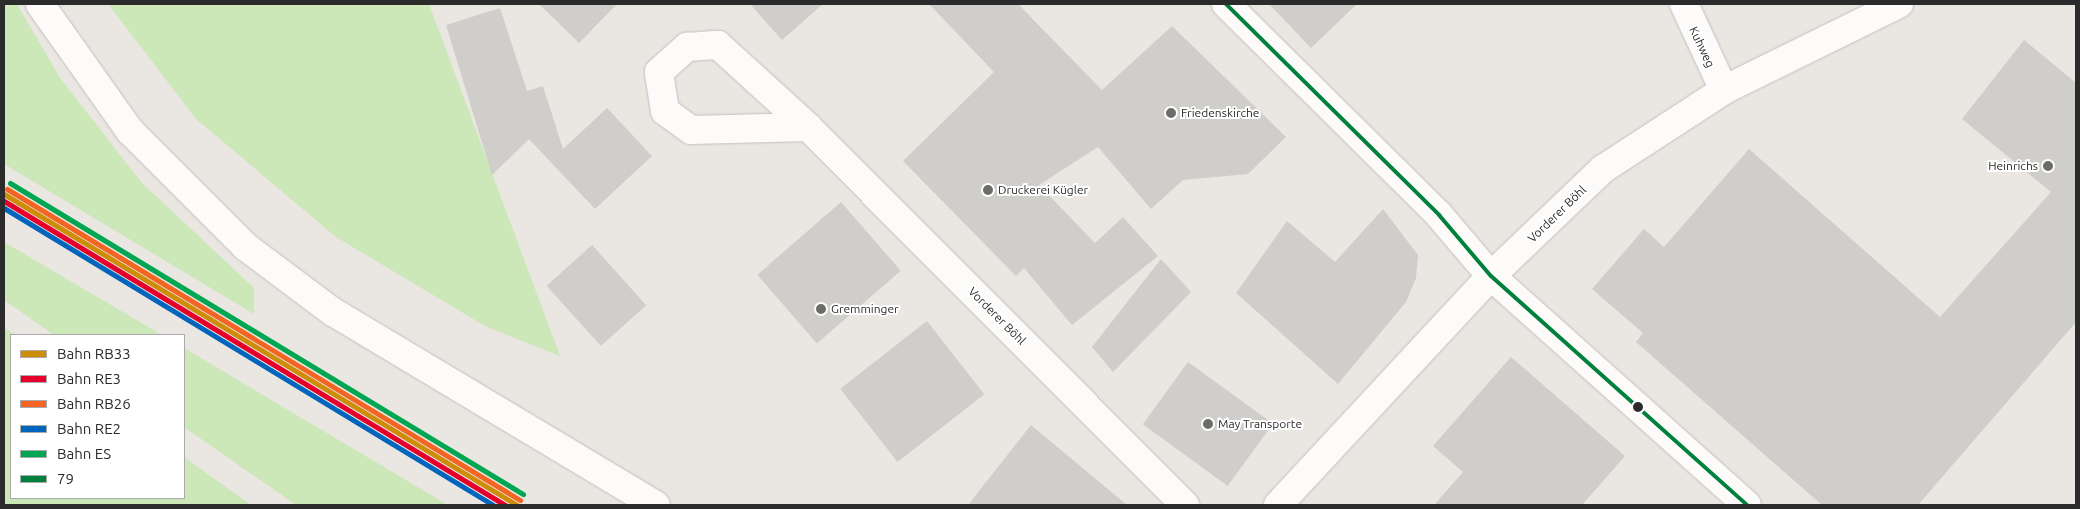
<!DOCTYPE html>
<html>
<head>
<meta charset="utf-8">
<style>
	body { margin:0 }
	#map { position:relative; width:2080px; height:509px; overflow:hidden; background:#eae6e1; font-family:Ubuntu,sans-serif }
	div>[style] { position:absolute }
	.green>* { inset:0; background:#cce7b8 }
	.building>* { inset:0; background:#d0ceca; transform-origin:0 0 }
	.roads { filter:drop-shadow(0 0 1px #c3c2c2) drop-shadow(0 0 1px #c3c2c2) }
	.street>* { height:28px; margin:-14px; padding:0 14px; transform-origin:14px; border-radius:14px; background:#fcfbfa }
	.secondary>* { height:28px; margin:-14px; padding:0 14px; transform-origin:14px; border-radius:14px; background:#fcfbfa }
	.bus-1>* { height:4px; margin:-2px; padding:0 2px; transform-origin:2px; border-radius:2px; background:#00803d }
	.rail-1>* { height:5px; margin:-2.5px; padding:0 2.5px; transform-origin:2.5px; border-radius:2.5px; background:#ce8d09 }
	.rail-2>* { height:5px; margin:-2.5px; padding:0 2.5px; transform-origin:2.5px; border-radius:2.5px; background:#e4002b }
	.rail-3>* { height:5px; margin:-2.5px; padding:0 2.5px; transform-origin:2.5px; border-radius:2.5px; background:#f26522 }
	.rail-4>* { height:5px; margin:-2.5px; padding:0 2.5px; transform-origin:2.5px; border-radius:2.5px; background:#0065bd }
	.rail-5>* { height:5px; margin:-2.5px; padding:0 2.5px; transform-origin:2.5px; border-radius:2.5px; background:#00a651 }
	.dots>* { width:14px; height:14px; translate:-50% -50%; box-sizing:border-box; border:2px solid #fff; border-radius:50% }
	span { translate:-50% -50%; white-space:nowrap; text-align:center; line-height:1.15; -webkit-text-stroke:4px #fff; paint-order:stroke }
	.street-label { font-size:12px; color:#2b2b2b }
	.poi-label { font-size:12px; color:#2b2b2b }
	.left { translate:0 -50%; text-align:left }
	.right { translate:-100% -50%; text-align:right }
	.frame { position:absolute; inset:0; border:5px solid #2b2b2b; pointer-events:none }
	.legend { position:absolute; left:10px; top:334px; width:175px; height:165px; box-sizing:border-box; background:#fff; border:1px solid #aaa; margin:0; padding:6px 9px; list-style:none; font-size:15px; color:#2b2b2b }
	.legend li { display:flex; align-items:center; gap:10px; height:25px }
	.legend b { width:25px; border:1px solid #aaa }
</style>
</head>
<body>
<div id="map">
	<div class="green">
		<div style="clip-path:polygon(4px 4px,17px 4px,60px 78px,142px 183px,254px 288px,254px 314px,4px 164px)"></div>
		<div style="clip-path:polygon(108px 4px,429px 4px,560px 356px,485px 326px,336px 237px,196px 119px)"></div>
		<div style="clip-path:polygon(4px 242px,162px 335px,54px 335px,4px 300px)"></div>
		<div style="clip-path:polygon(4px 327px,15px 335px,11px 498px,184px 498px,184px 457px,251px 505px,4px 505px)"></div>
		<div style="clip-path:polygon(184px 348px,448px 505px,296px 505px,184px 427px)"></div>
	</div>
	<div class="building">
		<div style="clip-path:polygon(539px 4px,617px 4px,579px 43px)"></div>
		<div style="clip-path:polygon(750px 4px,823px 4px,782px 40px)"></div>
		<div style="clip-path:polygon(929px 4px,1018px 4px,1102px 90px,1172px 26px,1286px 137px,1248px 174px,1183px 180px,1151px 209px,1098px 147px,1039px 185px,1095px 243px,1123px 217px,1158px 256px,1072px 325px,1024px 268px,1016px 276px,903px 161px,994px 72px)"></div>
		<div style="clip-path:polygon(1269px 4px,1357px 4px,1311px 48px)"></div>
		<div style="clip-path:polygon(500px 8px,527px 91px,543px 86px,563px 149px,607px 108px,652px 156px,595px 209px,529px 139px,492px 175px,446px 25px)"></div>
		<div style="clip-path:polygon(2024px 40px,2076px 83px,2076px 322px,1918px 505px,1822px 505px,1636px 342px,1643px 333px,1592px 289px,1644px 229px,1664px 247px,1749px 149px,1940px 317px,2051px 192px,1962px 119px)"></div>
		<div style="left:841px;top:202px;width:91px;height:111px;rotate:49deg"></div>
		<div style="clip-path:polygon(1383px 209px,1418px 255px,1416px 278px,1406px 302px,1338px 384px,1236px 293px,1287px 221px,1335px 262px)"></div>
		<div style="left:592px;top:245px;width:81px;height:61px;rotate:48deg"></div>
		<div style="clip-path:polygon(1161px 259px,1191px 292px,1113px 372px,1092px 347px)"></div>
		<div style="left:927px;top:321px;width:93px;height:110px;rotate:52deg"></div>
		<div style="clip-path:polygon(1511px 357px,1625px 456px,1582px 505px,1434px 505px,1463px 472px,1433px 446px)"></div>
		<div style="left:1188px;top:362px;width:105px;height:77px;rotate:36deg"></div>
		<div style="clip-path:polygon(1031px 425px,1127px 505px,968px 505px)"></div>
	</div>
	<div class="roads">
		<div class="street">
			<div style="left:1226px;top:4px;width:300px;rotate:44.7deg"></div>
			<div style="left:1439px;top:215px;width:80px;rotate:49.6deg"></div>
			<div style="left:1491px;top:276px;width:343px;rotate:41.8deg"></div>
			<div style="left:1684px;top:4px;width:95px;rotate:65.1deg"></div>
			<div style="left:808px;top:127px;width:117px;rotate:178.5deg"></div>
			<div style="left:691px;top:130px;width:32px;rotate:-144deg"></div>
			<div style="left:665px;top:111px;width:39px;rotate:-99deg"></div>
			<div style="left:659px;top:72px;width:38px;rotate:-42deg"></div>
			<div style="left:687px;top:47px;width:31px;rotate:-4deg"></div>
			<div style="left:718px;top:45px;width:122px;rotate:42.3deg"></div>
			<div style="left:808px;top:127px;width:534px;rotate:45.08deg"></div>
			<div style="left:1278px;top:505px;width:313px;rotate:-47.1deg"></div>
			<div style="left:1491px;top:276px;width:155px;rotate:-43.7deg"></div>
			<div style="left:1603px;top:169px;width:145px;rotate:-33.1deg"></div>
			<div style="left:1724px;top:90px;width:195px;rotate:-26.2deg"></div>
		</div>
		<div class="secondary">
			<div style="left:40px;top:4px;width:156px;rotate:54.7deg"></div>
			<div style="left:130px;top:131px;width:164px;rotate:45deg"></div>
			<div style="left:246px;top:247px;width:109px;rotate:36.8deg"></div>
			<div style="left:333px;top:312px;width:376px;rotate:30.9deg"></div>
		</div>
	</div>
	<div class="bus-1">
		<div style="left:1226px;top:4px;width:300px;rotate:44.7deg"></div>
		<div style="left:1439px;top:215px;width:80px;rotate:49.6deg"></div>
		<div style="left:1491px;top:276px;width:343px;rotate:41.8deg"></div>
	</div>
	<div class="rail-1">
		<div style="left:4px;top:194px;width:600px;rotate:31.23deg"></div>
	</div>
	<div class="rail-2">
		<div style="left:4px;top:201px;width:586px;rotate:31.25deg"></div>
	</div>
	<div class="rail-3">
		<div style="left:7px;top:189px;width:600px;rotate:31.23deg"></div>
	</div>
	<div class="rail-4">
		<div style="left:4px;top:208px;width:572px;rotate:31.27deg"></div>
	</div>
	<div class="rail-5">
		<div style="left:10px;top:183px;width:600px;rotate:31.23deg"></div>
	</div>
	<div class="dots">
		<div style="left:1171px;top:113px;background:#6e6c6b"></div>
		<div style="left:2048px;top:166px;background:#6e6c6b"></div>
		<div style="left:988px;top:190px;background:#6e6c6b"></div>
		<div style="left:821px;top:309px;background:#6e6c6b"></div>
		<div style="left:1638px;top:407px;background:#2b2b2b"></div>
		<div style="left:1208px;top:424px;background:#6e6c6b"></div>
	</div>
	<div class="street-label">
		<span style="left:1702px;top:47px;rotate:65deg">Kuhweg</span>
		<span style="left:1557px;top:214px;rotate:-44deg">Vorderer Böhl</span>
		<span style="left:997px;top:316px;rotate:45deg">Vorderer Böhl</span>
	</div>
	<div class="poi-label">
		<span class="left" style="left:1181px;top:113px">Friedenskirche</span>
		<span class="right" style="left:2038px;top:166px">Heinrichs</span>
		<span class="left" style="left:998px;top:190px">Druckerei Kügler</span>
		<span class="left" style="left:831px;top:309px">Gremminger</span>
		<span class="left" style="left:1218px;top:424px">May Transporte</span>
	</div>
	<div class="frame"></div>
	<ul class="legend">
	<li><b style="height:6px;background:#ce8d09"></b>Bahn RB33</li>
	<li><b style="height:6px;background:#e4002b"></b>Bahn RE3</li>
	<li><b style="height:6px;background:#f26522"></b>Bahn RB26</li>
	<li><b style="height:6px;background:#0065bd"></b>Bahn RE2</li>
	<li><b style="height:6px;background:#00a651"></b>Bahn ES</li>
	<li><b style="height:6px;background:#00803d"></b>79</li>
	</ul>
</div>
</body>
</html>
